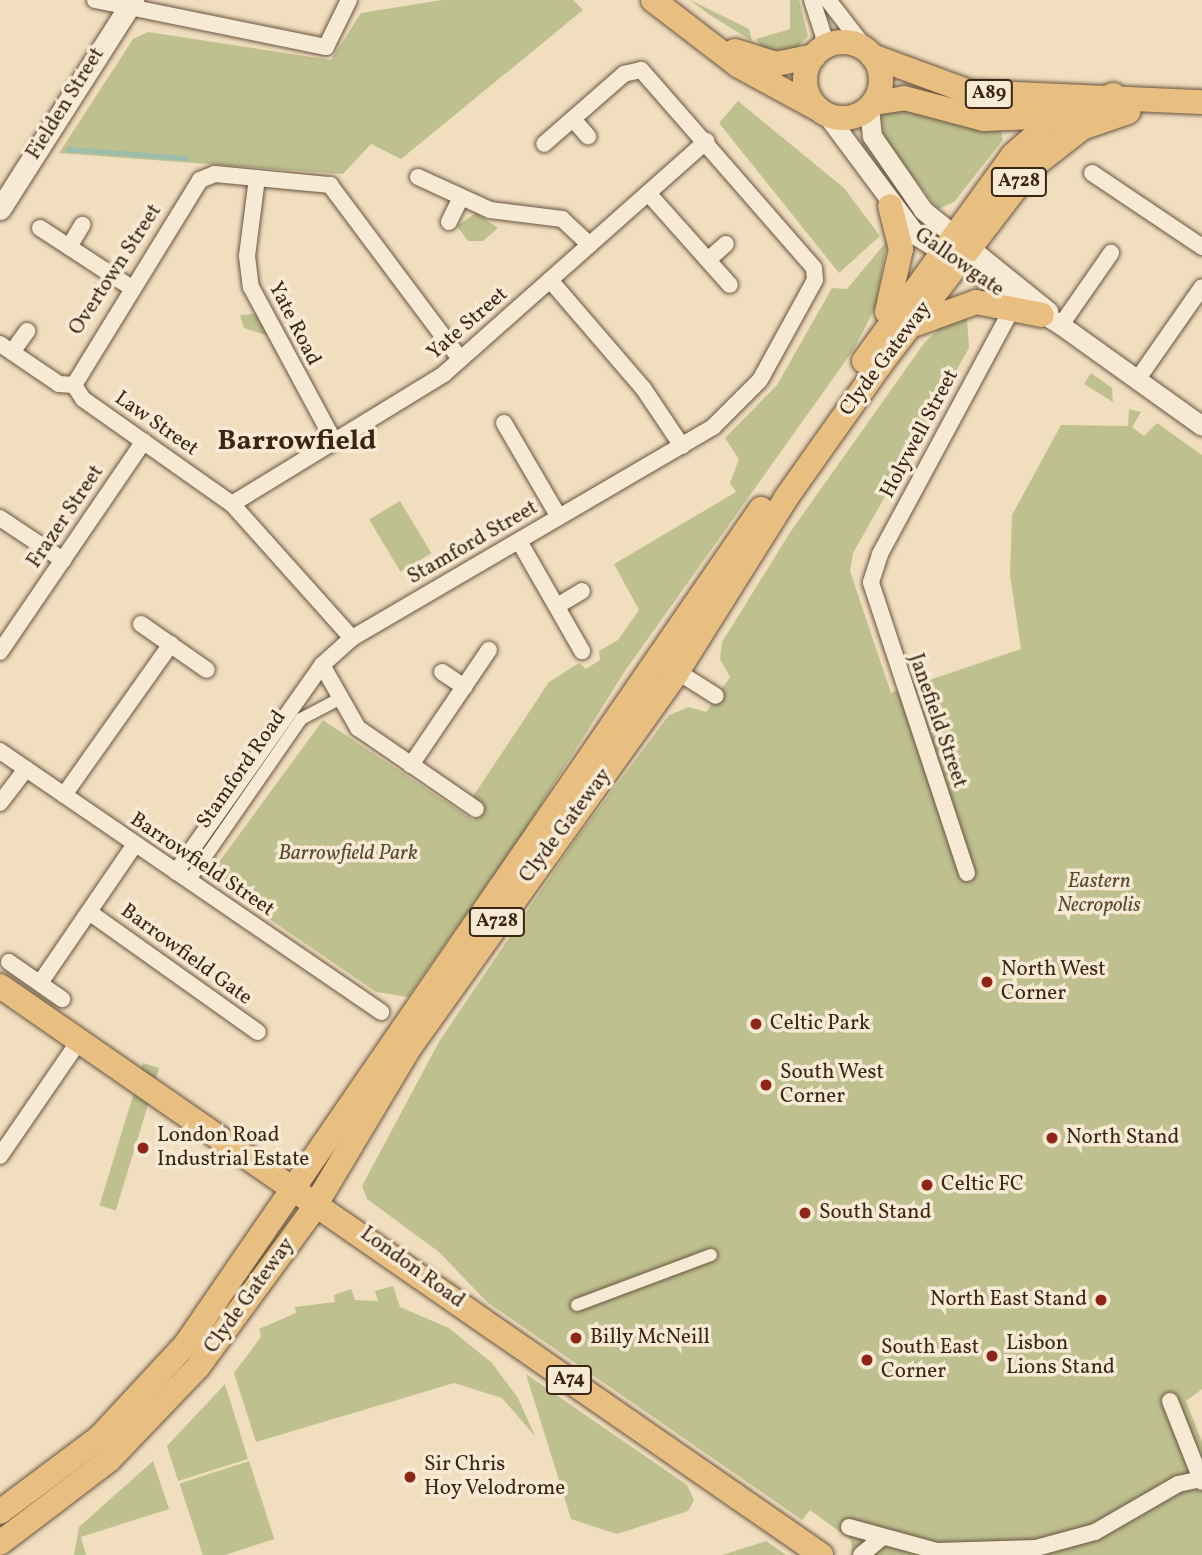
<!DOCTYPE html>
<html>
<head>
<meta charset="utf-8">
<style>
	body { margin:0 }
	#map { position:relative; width:1202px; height:1555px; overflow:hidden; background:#f1debf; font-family:Vollkorn,serif }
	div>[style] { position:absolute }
	.green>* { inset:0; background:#bec08f; transform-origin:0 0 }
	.stream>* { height:4.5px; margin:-2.25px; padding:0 2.25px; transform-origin:2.25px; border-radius:2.25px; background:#9cbdac }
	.roads { filter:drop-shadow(0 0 2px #685440) drop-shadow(0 0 2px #685440) }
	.pedestrian>* { height:12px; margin:-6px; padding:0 6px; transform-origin:6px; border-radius:6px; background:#f6ead5 }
	.minor>* { height:16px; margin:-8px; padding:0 8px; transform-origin:8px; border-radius:8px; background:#f6ead5 }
	.tertiary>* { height:19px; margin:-9.5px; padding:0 9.5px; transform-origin:9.5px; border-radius:9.5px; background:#f6ead5 }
	.secondary>* { height:21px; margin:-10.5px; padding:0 10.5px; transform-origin:10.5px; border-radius:10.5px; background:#f6ead5 }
	.primary>* { height:24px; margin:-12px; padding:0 12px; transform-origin:12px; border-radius:12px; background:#e8bf80 }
	.primary>.ring { margin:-12px; padding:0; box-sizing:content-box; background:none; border:24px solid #e8bf80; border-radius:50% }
	.dots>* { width:19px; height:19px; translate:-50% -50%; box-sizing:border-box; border:4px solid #f6ead5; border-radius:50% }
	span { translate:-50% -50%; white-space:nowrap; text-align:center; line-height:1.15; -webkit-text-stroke:7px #f6ead5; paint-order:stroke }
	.shield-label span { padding:2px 5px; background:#f6ead5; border:2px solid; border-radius:5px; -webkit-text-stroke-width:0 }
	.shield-label { font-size:19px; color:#3b2616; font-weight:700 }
	.street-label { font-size:21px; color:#3b2616 }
	.park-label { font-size:21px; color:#5c4c34; font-style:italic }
	.poi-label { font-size:21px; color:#3b2616 }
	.left { translate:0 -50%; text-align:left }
	.right { translate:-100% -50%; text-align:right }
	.district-label { font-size:28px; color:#3b2616; font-weight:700 }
</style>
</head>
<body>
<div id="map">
	<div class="green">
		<div style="clip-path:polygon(442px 0,573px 0,583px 10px,401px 159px,371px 144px,343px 174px,59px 153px,133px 39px,148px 32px,331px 60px,361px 13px)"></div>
		<div style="clip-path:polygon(690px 0,749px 29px,752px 41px,710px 15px)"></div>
		<div style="clip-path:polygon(790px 0,799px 0,808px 36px,794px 51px,764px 50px,756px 39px,790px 29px)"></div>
		<div style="clip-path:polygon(738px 101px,844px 188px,880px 236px,839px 273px,719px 123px)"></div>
		<div style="clip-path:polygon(890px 107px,1000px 128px,1003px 140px,954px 202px,938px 209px,885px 140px,881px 117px)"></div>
		<div style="clip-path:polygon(476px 213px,498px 228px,483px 241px,468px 241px,457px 226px)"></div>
		<div style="clip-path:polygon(887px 241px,876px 306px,854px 349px,625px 671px,525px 830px,408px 997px,376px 992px,208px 877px,323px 720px,473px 820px,483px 806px,472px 798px,549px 682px,579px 663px,586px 669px,600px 660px,599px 651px,618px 640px,639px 610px,614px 564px,736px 492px,730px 483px,739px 459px,725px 438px,777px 385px,832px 288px,847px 289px)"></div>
		<div style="clip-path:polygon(258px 314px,269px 336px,244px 328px,240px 315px)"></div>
		<div style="clip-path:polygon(967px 319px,969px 348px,853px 553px,850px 571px,891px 693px,1021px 649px,1010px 575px,1012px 515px,1061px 425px,1128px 426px,1129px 409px,1141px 412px,1132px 427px,1144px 436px,1157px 423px,1202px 455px,1202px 1389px,1186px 1401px,1202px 1442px,1202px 1555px,853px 1555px,851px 1540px,810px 1510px,802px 1520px,487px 1302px,439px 1252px,367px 1199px,362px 1186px,440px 1040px,574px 842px,669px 715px,689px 707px,706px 712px,730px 677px,720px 659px,722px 642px,791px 531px,925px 342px,941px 327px)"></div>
		<div style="clip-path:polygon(1091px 373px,1112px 388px,1113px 402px,1084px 384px)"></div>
		<div style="left:400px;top:501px;width:61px;height:36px;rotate:59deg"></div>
		<div style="left:143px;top:1063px;width:17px;height:149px;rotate:17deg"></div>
		<div style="clip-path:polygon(393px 1286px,400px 1307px,449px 1328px,492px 1363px,518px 1398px,535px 1436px,502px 1398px,454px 1383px,256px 1442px,234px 1373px,261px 1337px,259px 1329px,296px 1313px,295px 1307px,335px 1302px,334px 1295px,351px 1289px,355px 1300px,378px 1301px,375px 1291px)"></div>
		<div style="clip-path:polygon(526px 1374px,687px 1485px,694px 1500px,688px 1511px,617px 1534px,571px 1519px)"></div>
		<div style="clip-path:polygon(225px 1384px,248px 1459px,178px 1481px,167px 1446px)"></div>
		<div style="clip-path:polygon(153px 1461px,169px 1509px,81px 1537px,86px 1555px,74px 1555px,79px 1527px)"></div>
		<div style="left:249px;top:1461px;width:82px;height:73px;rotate:72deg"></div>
		<div style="clip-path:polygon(766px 1541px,786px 1555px,722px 1555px)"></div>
	</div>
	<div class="stream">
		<div style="left:68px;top:149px;width:118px;rotate:4.4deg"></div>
	</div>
	<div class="roads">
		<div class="pedestrian">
			<div style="left:189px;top:881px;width:197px;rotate:-55.3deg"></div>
			<div style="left:301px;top:719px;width:45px;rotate:-27.7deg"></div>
			<div style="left:577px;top:1305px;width:143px;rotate:-20.5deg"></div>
		</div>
		<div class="minor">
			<div style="left:95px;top:0;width:236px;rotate:11.5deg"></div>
			<div style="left:326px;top:47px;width:52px;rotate:-63.9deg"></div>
			<div style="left:812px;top:0;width:39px;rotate:72deg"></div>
			<div style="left:824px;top:37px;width:14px;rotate:107deg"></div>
			<div style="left:828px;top:0;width:62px;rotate:52.2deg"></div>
			<div style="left:573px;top:119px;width:23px;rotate:49deg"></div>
			<div style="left:1092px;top:173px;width:133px;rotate:33.9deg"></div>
			<div style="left:418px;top:177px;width:79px;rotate:24.6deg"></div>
			<div style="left:490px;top:210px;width:73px;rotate:7.1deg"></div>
			<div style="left:562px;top:219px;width:38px;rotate:43deg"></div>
			<div style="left:257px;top:178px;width:79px;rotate:97.3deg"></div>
			<div style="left:247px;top:256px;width:31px;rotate:83deg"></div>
			<div style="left:251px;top:287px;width:175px;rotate:61.7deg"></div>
			<div style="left:648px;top:193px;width:123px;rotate:48.3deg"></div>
			<div style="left:449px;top:222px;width:25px;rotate:-64deg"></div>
			<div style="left:40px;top:228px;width:108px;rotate:33.2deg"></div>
			<div style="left:69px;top:247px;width:26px;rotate:-59deg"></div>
			<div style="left:708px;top:260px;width:24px;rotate:-42deg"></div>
			<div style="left:550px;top:280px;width:143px;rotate:49.3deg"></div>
			<div style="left:643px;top:388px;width:70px;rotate:56.1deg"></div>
			<div style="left:1061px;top:325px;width:88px;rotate:-55.2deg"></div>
			<div style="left:0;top:344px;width:71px;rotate:34.1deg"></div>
			<div style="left:59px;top:384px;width:15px;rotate:4deg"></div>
			<div style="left:74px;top:385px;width:17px;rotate:57deg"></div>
			<div style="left:83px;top:399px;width:182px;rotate:35.2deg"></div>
			<div style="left:232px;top:504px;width:180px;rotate:48.2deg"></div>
			<div style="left:12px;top:352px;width:26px;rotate:-54deg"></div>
			<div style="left:1137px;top:380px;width:113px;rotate:-55deg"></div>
			<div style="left:74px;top:385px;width:241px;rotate:-58.4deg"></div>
			<div style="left:200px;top:180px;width:16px;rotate:-22deg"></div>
			<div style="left:215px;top:174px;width:116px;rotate:5.5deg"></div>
			<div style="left:330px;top:185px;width:217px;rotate:53.2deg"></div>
			<div style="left:504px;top:423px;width:109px;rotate:59.7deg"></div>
			<div style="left:232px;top:504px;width:249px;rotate:-31.5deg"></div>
			<div style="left:444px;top:374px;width:351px;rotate:-41.6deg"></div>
			<div style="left:0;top:518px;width:76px;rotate:33.7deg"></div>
			<div style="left:519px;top:541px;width:127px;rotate:60.2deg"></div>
			<div style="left:557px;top:606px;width:29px;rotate:-31deg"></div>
			<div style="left:141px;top:624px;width:80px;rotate:34.9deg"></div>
			<div style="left:0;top:652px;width:255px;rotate:-55.7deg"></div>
			<div style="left:322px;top:665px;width:73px;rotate:60.3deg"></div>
			<div style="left:358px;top:728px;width:143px;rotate:34.5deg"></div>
			<div style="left:670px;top:667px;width:54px;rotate:32.2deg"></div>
			<div style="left:442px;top:672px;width:27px;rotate:34deg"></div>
			<div style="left:0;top:751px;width:462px;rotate:34.4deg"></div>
			<div style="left:411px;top:765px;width:139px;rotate:-55.9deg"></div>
			<div style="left:64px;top:795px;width:185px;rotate:-54.7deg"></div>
			<div style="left:0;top:803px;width:43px;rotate:-52.6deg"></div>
			<div style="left:176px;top:872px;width:253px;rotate:-54.8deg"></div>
			<div style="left:322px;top:665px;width:40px;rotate:-42deg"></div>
			<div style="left:352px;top:638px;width:418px;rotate:-30.3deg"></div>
			<div style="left:713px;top:427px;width:66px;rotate:-45deg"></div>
			<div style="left:760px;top:380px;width:114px;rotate:-61.2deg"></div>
			<div style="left:815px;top:280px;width:12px;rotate:-95deg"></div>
			<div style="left:814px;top:268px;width:263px;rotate:-131.1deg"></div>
			<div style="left:641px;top:70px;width:17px;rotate:167deg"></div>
			<div style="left:624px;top:74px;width:106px;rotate:138.8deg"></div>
			<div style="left:967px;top:873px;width:306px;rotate:-108.3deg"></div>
			<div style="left:871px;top:582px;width:29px;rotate:-72deg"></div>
			<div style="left:880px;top:554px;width:278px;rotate:-61.7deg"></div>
			<div style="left:89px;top:912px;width:207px;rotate:35.4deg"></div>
			<div style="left:9px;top:962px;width:65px;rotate:34.9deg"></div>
			<div style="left:40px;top:983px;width:168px;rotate:-55.6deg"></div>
			<div style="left:0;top:1156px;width:140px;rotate:-55.5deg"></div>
			<div style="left:1170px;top:1401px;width:87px;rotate:68.4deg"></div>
			<div style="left:849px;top:1527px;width:91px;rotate:15.3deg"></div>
			<div style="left:937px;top:1551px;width:99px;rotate:-1.7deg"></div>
			<div style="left:1036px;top:1548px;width:61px;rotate:-15.2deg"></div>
			<div style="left:1095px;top:1532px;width:96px;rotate:-30deg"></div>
			<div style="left:1178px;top:1484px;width:24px;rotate:-12deg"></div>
			<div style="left:861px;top:1555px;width:26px;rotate:-40deg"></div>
		</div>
		<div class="tertiary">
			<div style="left:869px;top:108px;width:28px;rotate:84deg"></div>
			<div style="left:872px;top:136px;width:90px;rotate:55.4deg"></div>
			<div style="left:923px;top:210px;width:161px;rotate:38.9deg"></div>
			<div style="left:826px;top:114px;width:152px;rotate:53.3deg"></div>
			<div style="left:917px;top:236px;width:169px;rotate:31.7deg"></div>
			<div style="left:1061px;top:325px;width:173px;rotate:35.6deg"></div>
		</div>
		<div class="secondary">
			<div style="left:0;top:209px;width:248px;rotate:-57.5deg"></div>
		</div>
		<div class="primary">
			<div style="left:653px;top:0;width:108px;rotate:37.5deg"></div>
			<div style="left:739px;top:66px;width:90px;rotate:28.6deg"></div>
			<div class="ring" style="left:805px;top:42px;width:52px;height:52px"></div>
			<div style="left:735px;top:51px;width:43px;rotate:17.6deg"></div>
			<div style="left:776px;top:64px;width:39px;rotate:-12deg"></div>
			<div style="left:872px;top:56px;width:104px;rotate:20.2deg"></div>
			<div style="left:970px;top:92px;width:232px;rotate:2.5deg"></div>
			<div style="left:874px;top:103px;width:30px;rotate:-9deg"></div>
			<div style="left:904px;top:98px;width:83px;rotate:14.7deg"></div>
			<div style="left:984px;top:119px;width:78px;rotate:-2.2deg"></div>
			<div style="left:887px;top:312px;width:65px;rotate:-77.5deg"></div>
			<div style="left:901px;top:249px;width:44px;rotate:-104.3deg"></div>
			<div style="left:916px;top:324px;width:64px;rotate:-20.1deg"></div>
			<div style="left:976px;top:302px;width:67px;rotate:11.1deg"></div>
			<div style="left:864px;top:361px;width:254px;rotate:-54.1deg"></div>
			<div style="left:1013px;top:155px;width:50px;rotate:-41deg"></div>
			<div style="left:1051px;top:122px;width:68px;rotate:-23.5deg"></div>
			<div style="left:0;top:986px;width:999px;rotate:34.72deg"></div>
			<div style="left:0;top:1512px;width:124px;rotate:-36.8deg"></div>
			<div style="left:99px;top:1438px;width:128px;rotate:-47.2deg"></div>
			<div style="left:186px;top:1344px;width:1014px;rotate:-55.45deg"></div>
			<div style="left:0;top:1543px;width:137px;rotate:-37.3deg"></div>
			<div style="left:109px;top:1460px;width:129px;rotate:-46.3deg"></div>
			<div style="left:198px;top:1367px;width:190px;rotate:-53.8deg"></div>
			<div style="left:310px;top:1214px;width:195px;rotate:-59.1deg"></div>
			<div style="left:410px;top:1047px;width:460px;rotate:-54.5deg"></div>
			<div style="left:677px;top:672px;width:205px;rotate:-57.9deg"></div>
			<div style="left:786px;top:498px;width:163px;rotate:-54.7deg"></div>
			<div style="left:880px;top:365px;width:250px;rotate:-52.5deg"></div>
			<div style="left:1032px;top:167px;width:63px;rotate:-38deg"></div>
			<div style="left:1082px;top:128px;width:49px;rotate:-19.2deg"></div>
		</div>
	</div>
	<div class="dots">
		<div style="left:987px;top:982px;background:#8f2418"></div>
		<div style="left:756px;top:1024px;background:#8f2418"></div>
		<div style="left:766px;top:1085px;background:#8f2418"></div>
		<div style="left:1052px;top:1138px;background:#8f2418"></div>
		<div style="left:143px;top:1148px;background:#8f2418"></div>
		<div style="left:927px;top:1185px;background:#8f2418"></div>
		<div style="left:805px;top:1213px;background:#8f2418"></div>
		<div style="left:1101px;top:1300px;background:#8f2418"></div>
		<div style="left:576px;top:1338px;background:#8f2418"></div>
		<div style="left:992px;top:1356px;background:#8f2418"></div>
		<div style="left:867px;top:1360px;background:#8f2418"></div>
		<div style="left:410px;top:1477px;background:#8f2418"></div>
	</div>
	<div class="shield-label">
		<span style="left:989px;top:94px">A89</span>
		<span style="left:1019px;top:182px">A728</span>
		<span style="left:497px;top:922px">A728</span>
		<span style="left:569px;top:1380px">A74</span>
	</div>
	<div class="street-label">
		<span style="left:66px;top:104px;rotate:-58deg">Fielden Street</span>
		<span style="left:959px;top:263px;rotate:35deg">Gallowgate</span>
		<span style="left:116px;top:270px;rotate:-57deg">Overtown Street</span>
		<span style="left:294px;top:324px;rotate:63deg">Yate Road</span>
		<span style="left:468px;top:324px;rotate:-41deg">Yate Street</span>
		<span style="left:886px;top:359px;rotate:-53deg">Clyde Gateway</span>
		<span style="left:156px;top:424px;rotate:35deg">Law Street</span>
		<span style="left:920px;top:434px;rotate:-62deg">Holywell Street</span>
		<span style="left:66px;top:517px;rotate:-56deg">Frazer Street</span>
		<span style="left:473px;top:543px;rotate:-30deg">Stamford Street</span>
		<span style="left:937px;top:721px;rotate:71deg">Janefield Street</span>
		<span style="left:242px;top:770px;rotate:-55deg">Stamford Road</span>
		<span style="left:566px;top:826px;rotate:-53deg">Clyde Gateway</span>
		<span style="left:202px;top:865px;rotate:34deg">Barrowfield Street</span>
		<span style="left:186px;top:955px;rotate:36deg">Barrowfield Gate</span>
		<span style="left:412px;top:1268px;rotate:36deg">London Road</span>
		<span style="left:250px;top:1296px;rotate:-54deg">Clyde Gateway</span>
	</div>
	<div class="park-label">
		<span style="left:348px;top:854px">Barrowfield Park</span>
		<span style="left:1099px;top:894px">Eastern<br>Necropolis</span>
	</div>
	<div class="poi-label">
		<span class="left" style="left:1001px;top:982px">North West<br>Corner</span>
		<span class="left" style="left:770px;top:1024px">Celtic Park</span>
		<span class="left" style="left:780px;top:1085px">South West<br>Corner</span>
		<span class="left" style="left:157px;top:1148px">London Road<br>Industrial Estate</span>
		<span class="left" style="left:1066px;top:1138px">North Stand</span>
		<span class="left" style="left:941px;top:1185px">Celtic FC</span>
		<span class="left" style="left:819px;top:1213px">South Stand</span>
		<span class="right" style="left:1087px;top:1300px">North East Stand</span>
		<span class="left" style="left:590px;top:1338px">Billy McNeill</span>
		<span class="left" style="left:1006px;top:1356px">Lisbon<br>Lions Stand</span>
		<span class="left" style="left:881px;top:1360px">South East<br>Corner</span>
		<span class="left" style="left:424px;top:1477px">Sir Chris<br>Hoy Velodrome</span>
	</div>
	<div class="district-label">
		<span style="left:297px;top:442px">Barrowfield</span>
	</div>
</div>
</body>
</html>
